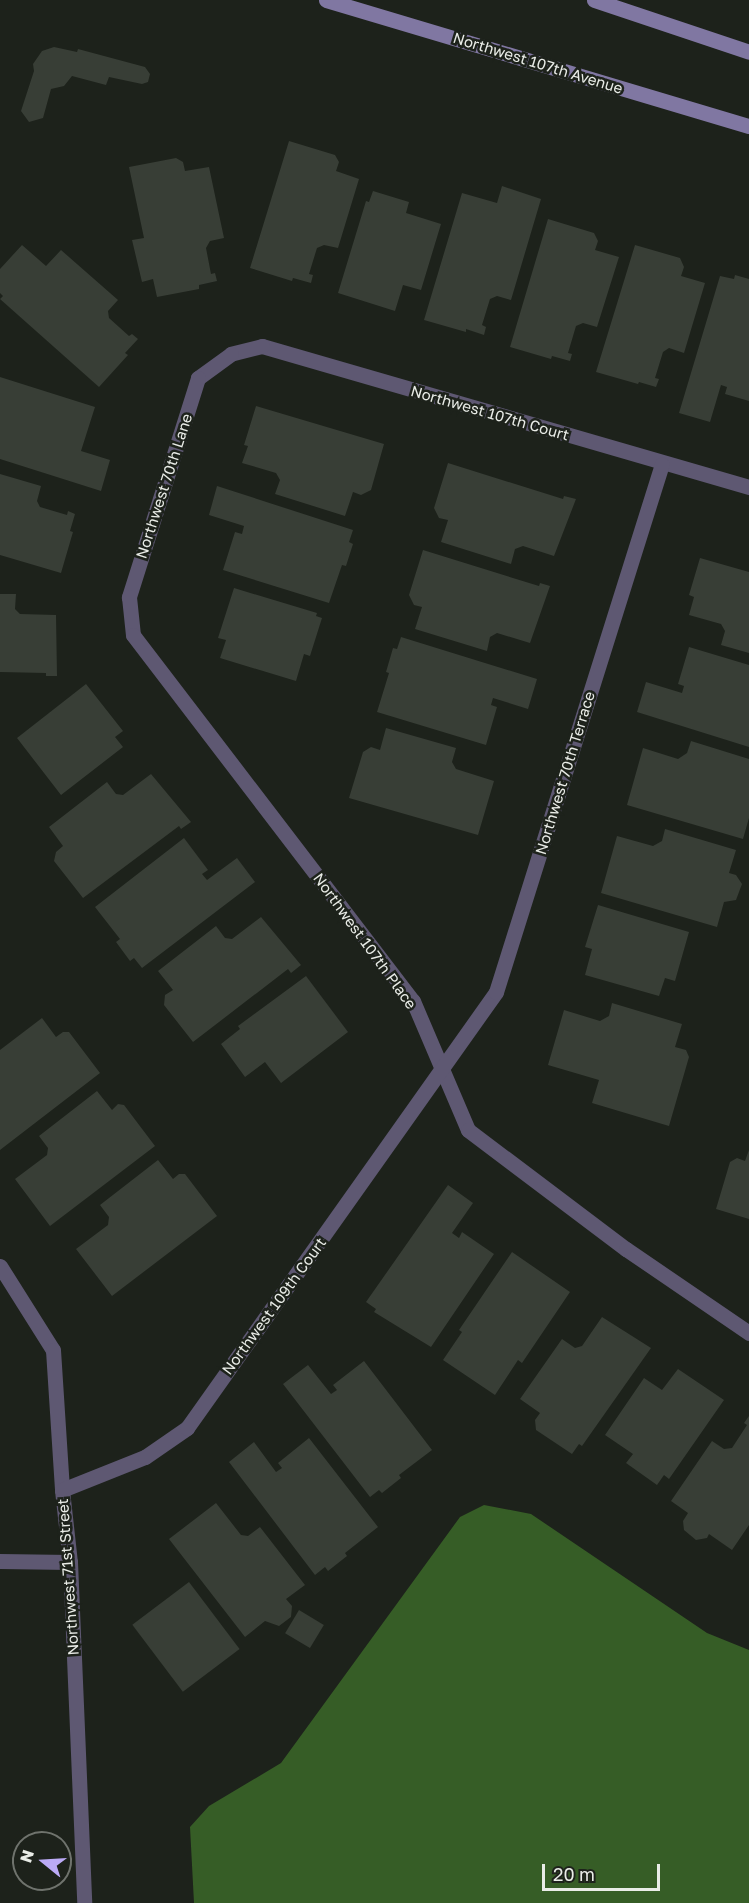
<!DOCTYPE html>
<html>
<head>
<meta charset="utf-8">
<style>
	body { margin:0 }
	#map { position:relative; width:749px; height:1903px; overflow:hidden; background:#1d221b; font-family:"Golos Text",sans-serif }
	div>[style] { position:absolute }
	.water>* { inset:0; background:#365d26 }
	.building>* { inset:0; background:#383e36; transform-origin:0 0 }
	.street>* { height:15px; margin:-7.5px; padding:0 7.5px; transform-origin:7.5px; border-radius:7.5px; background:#5e5872 }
	.secondary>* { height:15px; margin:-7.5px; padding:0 7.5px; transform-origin:7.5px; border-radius:7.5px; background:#8077a2 }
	span { translate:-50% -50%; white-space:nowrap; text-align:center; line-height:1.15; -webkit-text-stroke:5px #1d221b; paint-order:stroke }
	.street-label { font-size:15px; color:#e9ece7 }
	.north { position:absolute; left:12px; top:1831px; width:60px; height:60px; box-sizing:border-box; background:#1d221b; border:2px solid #6f736d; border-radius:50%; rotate:288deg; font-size:16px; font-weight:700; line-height:24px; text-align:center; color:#e9ece7 }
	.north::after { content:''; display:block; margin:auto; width:21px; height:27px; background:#bbaaf6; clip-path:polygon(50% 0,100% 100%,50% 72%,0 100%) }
	.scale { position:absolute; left:542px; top:1864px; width:118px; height:27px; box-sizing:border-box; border:3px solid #e9ece7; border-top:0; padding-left:8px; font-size:18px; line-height:21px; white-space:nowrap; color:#e9ece7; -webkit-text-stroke:4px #1d221b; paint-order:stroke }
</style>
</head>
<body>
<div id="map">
	<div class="water">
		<div style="clip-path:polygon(484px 1505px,531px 1514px,707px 1633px,749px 1650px,749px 1903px,194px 1903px,190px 1827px,209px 1806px,281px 1763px,460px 1517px)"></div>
	</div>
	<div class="building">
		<div style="clip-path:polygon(54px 47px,77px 52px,78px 49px,145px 67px,150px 74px,148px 82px,142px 84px,109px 77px,106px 85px,72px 76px,64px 86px,51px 89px,43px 118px,29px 122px,21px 111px,34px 71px,33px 64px,42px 51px)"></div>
		<div style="clip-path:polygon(289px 141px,335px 155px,339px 162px,336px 171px,359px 179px,338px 248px,324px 245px,317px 248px,309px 274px,313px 275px,311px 283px,293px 278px,292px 281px,250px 268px)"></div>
		<div style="clip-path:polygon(176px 158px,183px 162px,185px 171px,209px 167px,224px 238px,210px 241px,206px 248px,211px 274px,215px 273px,217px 281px,199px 285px,199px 289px,157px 297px,153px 279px,142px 282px,132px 240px,144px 238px,129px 167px)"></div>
		<div style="clip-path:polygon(502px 186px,541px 199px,511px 300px,497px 296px,490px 299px,482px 325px,486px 327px,484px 335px,466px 329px,466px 332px,424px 320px,462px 193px,497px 203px)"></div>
		<div style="clip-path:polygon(373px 191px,409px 202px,406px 213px,441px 224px,421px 290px,403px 285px,395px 311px,338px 293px,366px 201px,369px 202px)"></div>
		<div style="clip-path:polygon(548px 219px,594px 233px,598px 241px,595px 250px,619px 257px,597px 327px,583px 323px,576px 326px,568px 353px,572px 354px,570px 361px,552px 356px,551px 359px,510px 347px)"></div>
		<div style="clip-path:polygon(22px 245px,46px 266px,61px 250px,118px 300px,108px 311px,109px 318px,129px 336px,132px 334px,138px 339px,125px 353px,128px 355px,99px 387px,0 299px,3px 296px,0 293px,0 269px)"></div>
		<div style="clip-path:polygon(635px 245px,680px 258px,684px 267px,681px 276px,705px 283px,684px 353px,669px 348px,663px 352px,655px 378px,659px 379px,656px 387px,639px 382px,638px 384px,596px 372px)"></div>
		<div style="clip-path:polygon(735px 275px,749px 279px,749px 401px,725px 394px,727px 387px,721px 385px,710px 422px,679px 413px,720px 276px,734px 279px)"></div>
		<div style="clip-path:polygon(0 377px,95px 407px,81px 451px,110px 460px,101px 491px,0 459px)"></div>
		<div style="clip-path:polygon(256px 406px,384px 444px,371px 490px,361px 495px,353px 492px,345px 516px,275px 494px,280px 480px,276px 473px,242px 463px,248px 446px,244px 445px)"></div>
		<div style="clip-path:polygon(448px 463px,563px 499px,564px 496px,576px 499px,554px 556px,523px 546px,515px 549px,511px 564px,441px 542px,448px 520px,439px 518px,434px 508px)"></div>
		<div style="clip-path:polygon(0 474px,41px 486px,37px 501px,40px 507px,67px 515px,68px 511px,75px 514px,70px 531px,73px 532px,61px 573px,0 555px)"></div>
		<div style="clip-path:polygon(217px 486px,353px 530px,349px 542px,353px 544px,346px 566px,342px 565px,329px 603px,223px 570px,235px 532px,242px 534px,244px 526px,209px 515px)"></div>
		<div style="clip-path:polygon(423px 550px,539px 586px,540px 583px,550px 586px,530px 643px,497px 633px,490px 637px,487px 651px,415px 629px,422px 607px,414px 605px,409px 595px)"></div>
		<div style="clip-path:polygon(700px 558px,749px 572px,749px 653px,721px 645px,725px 631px,721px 624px,689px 615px,694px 597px,689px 595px)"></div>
		<div style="clip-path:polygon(234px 588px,317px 613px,316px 616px,322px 618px,310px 656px,304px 654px,296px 681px,220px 658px,226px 640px,218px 638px)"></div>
		<div style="clip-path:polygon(0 594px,16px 594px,15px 609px,20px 614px,56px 615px,57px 676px,46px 676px,46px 673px,0 672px)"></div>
		<div style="clip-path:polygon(401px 637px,537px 679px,528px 709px,493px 698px,491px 705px,497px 707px,486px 745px,377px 712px,389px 673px,386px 672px,393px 648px,397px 649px)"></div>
		<div style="clip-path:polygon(689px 647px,749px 665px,749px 747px,637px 712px,646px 682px,682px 693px,684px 686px,678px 684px)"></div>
		<div style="clip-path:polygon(86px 684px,123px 731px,115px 737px,123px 747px,61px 795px,17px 738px)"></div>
		<div style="clip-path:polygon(386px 728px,456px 748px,452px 762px,456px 769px,494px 781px,478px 835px,349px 798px,363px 752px,371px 747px,380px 750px)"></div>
		<div style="clip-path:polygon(691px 741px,749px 759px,749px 818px,743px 839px,627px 805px,643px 748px,678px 759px,687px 753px)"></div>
		<div style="clip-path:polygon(151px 774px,191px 822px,181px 829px,179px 826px,83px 898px,54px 861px,56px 852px,63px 846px,49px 827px,107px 782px,116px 794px,123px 795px)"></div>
		<div style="clip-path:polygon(665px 829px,736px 850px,729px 873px,736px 875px,742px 884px,736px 900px,724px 902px,717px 927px,601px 893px,617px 836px,653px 846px,662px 841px)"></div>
		<div style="clip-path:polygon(184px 838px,208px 870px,202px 874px,207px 880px,237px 858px,255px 882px,142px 968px,134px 958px,130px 961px,116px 942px,120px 939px,95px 907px)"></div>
		<div style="clip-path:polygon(598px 905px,689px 932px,675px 981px,665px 978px,659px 996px,585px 975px,592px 949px,585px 947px)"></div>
		<div style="clip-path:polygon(261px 917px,301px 965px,291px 973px,288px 969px,193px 1042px,164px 1005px,165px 995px,173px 990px,158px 971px,216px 926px,225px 938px,232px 939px)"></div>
		<div style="clip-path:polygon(306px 976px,348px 1032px,281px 1083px,265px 1062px,245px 1077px,221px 1044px,240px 1029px,238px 1026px)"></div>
		<div style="clip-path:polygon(612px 1003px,682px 1024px,675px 1047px,686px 1050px,689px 1057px,669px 1126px,592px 1103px,599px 1080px,548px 1065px,564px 1010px,600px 1021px,609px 1016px)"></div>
		<div style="clip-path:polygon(42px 1018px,56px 1037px,63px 1032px,69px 1032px,100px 1073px,0 1150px,0 1050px)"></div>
		<div style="clip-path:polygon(97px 1091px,112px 1110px,118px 1104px,124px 1105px,155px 1146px,50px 1226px,15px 1179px,47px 1155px,48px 1148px,39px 1136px)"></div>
		<div style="clip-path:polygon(749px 1150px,749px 1219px,716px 1209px,730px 1162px,737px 1158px,745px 1161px)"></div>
		<div style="clip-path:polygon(158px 1160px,173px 1179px,179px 1174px,185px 1174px,217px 1216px,112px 1296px,76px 1249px,108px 1225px,109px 1217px,100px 1205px)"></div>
		<div style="clip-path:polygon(448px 1185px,473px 1203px,452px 1233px,459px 1238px,462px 1232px,494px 1254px,431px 1347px,374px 1312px,376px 1309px,366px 1302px)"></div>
		<div style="clip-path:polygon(512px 1252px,570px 1292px,522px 1363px,518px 1360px,495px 1395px,443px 1360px,462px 1332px,459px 1330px)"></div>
		<div style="clip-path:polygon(602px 1317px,651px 1348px,582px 1446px,579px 1444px,572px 1454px,536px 1430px,535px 1420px,540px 1413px,520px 1399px,562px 1339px,575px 1348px,582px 1346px)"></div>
		<div style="clip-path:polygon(364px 1361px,432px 1450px,399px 1475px,401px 1478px,382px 1493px,379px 1490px,370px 1497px,283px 1384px,308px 1365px,331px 1394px,337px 1390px,333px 1385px)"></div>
		<div style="clip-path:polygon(678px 1369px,724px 1400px,669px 1479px,664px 1475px,657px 1485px,626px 1463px,633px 1454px,605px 1435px,644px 1378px,662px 1390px)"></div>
		<div style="clip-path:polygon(749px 1416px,749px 1525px,732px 1550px,709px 1534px,707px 1538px,696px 1540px,684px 1530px,683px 1521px,688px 1513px,671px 1501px,712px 1441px,724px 1449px,732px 1448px,747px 1425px,744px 1423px)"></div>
		<div style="clip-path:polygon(309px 1438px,378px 1527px,345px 1553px,347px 1556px,328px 1571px,325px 1567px,315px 1575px,229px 1462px,254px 1442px,276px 1472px,282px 1468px,278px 1463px)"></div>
		<div style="clip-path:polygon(216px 1503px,241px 1535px,248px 1536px,260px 1527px,305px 1585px,286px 1599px,292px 1606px,291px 1617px,279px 1626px,265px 1621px,245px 1637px,169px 1539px)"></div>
		<div style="left:189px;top:1582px;width:84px;height:71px;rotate:53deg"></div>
		<div style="left:299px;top:1610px;width:29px;height:27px;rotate:31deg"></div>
	</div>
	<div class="street">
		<div style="left:749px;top:487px;width:507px;rotate:-163.85deg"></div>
		<div style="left:262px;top:346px;width:32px;rotate:166deg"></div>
		<div style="left:231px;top:354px;width:41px;rotate:144deg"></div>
		<div style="left:198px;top:378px;width:230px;rotate:107.5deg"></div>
		<div style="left:129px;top:597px;width:38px;rotate:84deg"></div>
		<div style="left:133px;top:635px;width:461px;rotate:52.6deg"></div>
		<div style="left:413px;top:1001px;width:140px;rotate:66.9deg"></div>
		<div style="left:468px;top:1130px;width:198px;rotate:37deg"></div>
		<div style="left:626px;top:1249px;width:149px;rotate:34.3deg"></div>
		<div style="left:0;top:1266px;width:99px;rotate:57.8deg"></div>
		<div style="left:53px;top:1350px;width:140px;rotate:86.3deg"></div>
		<div style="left:62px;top:1490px;width:72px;rotate:83.7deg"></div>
		<div style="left:70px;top:1562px;width:341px;rotate:87.6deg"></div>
		<div style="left:62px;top:1490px;width:89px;rotate:-21.7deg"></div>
		<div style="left:145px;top:1457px;width:51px;rotate:-34.6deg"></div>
		<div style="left:187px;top:1428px;width:534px;rotate:-54.67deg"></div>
		<div style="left:496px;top:992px;width:553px;rotate:-72.55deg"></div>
		<div style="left:0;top:1561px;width:70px;rotate:0.8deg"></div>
	</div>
	<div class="secondary">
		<div style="left:326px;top:0;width:441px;rotate:16.6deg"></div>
		<div style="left:594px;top:0;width:163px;rotate:18.5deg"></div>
	</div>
	<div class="street-label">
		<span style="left:538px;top:63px;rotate:17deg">Northwest 107th Avenue</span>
		<span style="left:490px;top:413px;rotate:16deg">Northwest 107th Court</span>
		<span style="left:164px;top:486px;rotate:-72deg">Northwest 70th Lane</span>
		<span style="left:565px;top:773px;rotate:-73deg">Northwest 70th Terrace</span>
		<span style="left:365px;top:941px;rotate:54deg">Northwest 107th Place</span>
		<span style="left:274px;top:1306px;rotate:-54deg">Northwest 109th Court</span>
		<span style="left:68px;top:1577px;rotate:-94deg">Northwest 71st Street</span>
	</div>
	<div class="north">N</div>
	<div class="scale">20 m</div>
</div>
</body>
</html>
